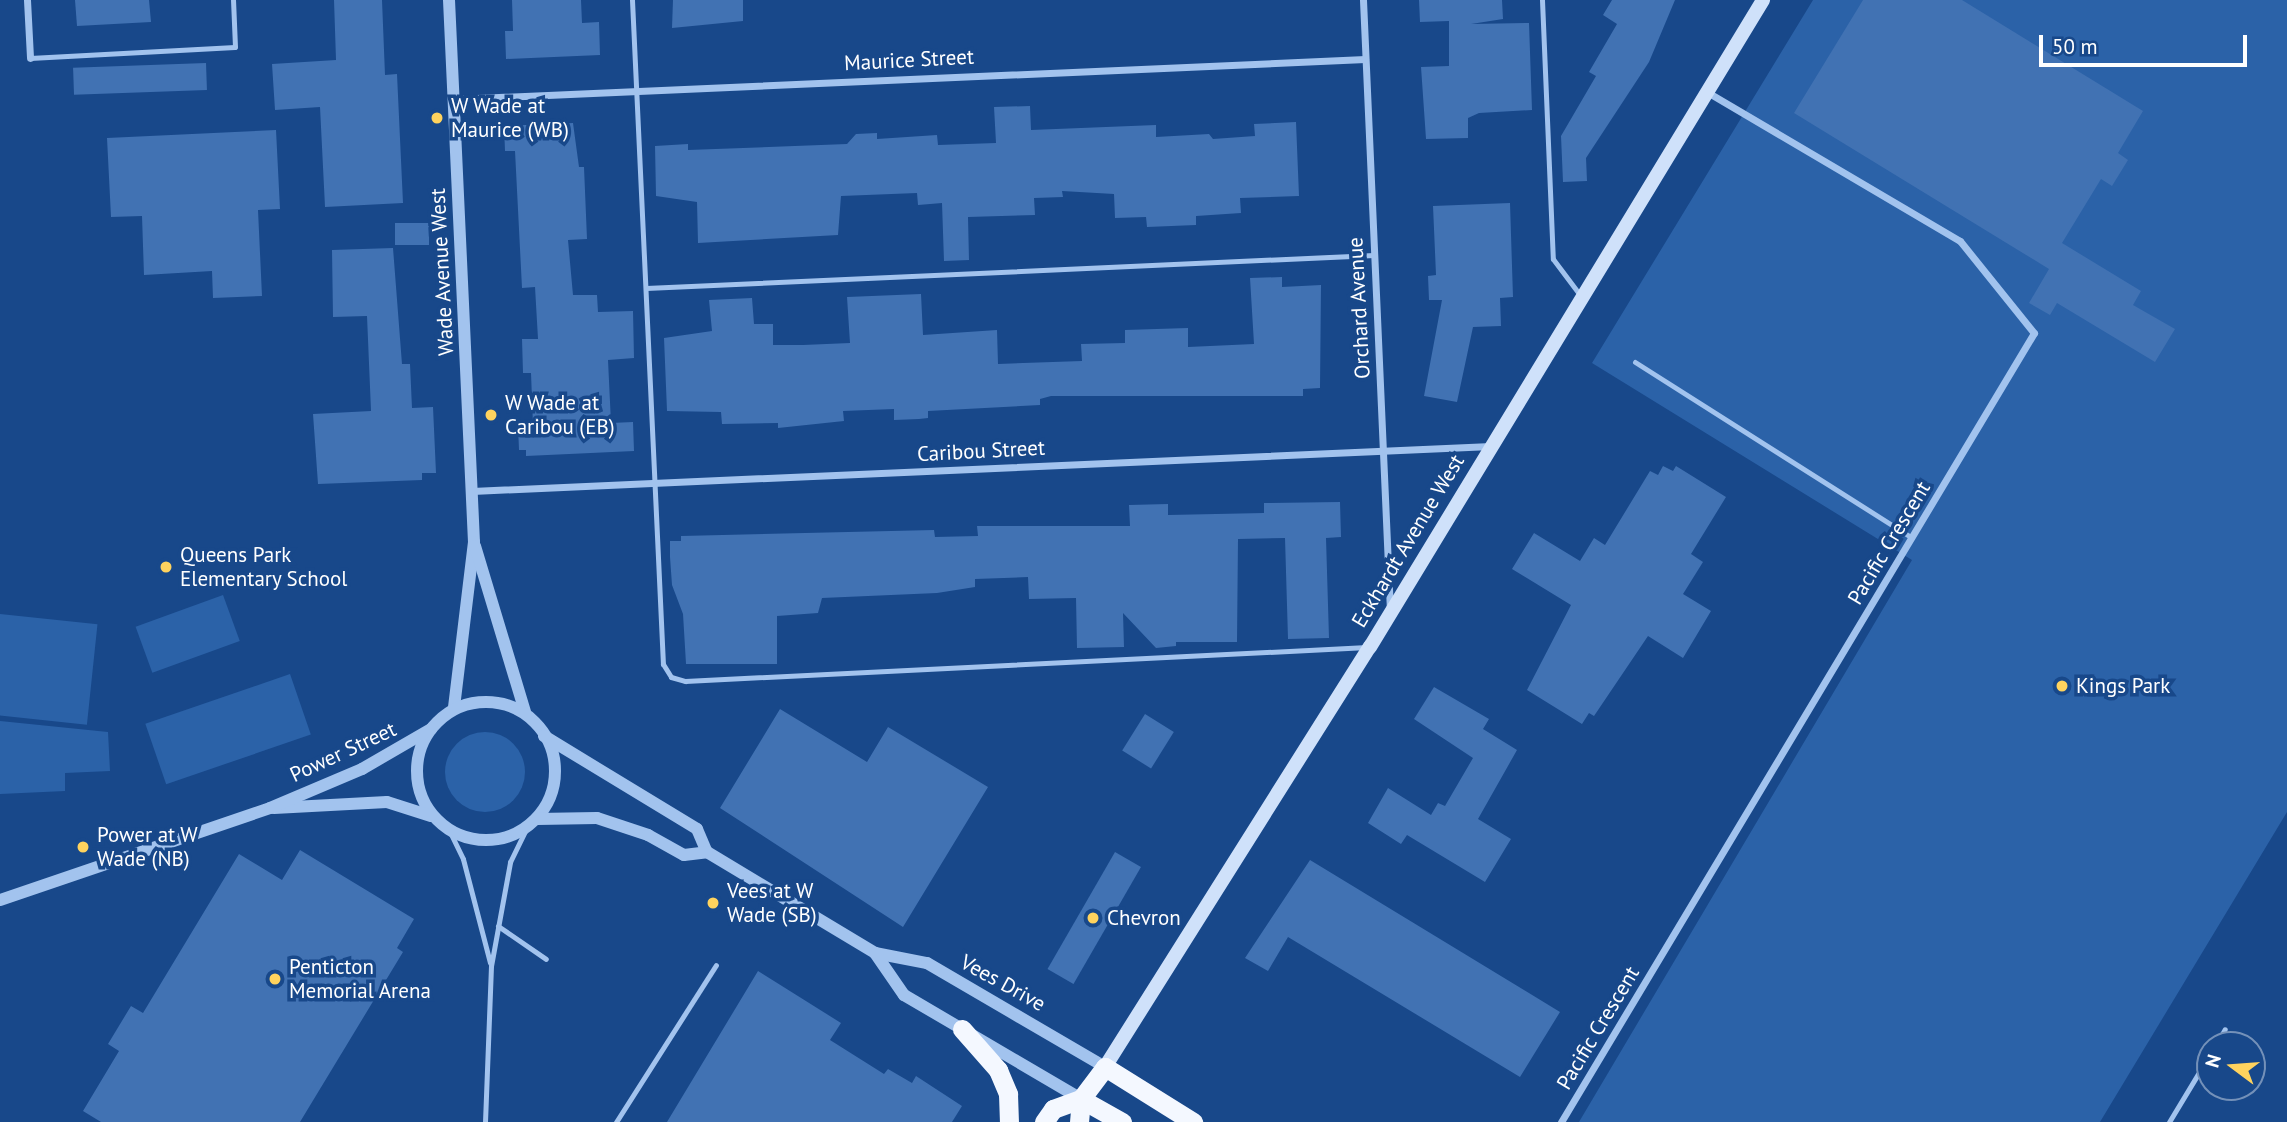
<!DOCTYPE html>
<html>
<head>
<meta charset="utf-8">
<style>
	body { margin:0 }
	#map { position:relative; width:2287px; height:1122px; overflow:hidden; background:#18488a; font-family:"PT Sans",sans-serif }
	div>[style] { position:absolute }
	.green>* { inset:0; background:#2b62a8; transform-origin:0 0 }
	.round { border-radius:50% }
	.building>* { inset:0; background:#4172b3; transform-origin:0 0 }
	.service>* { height:5px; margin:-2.5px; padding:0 2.5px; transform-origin:2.5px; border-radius:2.5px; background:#a2c3ee }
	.minor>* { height:7px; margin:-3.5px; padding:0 3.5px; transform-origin:3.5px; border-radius:3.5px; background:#a2c3ee }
	.tertiary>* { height:12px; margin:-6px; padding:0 6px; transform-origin:6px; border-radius:6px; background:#a2c3ee }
	.tertiary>.ring { margin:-6px; padding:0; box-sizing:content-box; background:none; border:12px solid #a2c3ee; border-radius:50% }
	.secondary>* { height:14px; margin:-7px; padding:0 7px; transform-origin:7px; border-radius:7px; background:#cfe1fa }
	.trunk>* { height:19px; margin:-9.5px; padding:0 9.5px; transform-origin:9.5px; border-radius:9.5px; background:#f4f8ff }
	.dots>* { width:19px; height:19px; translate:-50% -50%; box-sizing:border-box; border:4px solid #18488a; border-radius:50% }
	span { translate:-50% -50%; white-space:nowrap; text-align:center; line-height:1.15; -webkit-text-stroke:7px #18488a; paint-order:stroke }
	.street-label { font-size:21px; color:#fff }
	.poi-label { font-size:21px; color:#fff }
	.left { translate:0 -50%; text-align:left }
	.north { position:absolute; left:2196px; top:1031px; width:70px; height:70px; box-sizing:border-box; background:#18488a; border:2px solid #7491b9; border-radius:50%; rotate:286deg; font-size:19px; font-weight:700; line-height:28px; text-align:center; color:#fff }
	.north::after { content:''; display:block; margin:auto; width:24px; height:32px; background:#ffd35e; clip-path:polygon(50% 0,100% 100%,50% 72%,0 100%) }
	.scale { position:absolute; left:2039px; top:35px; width:208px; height:32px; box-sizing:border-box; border:4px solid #fff; border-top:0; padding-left:9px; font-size:21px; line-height:24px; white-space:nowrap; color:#fff; -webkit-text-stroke:5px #18488a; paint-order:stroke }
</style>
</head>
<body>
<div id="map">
	<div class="green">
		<div style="clip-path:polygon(1813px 0,2287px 0,2287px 812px,2100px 1122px,1579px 1122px,1912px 560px,1592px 363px)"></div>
		<div style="left:223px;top:595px;width:49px;height:93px;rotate:70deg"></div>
		<div style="left:0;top:614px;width:98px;height:101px;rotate:6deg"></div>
		<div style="left:290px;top:674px;width:64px;height:153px;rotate:71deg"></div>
		<div style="clip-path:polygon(0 721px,108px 732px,110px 771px,65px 773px,65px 791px,0 794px)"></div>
		<div class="round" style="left:445px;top:732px;width:80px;height:80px"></div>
	</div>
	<div class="building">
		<div style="clip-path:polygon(75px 0,149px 0,151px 22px,77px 26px)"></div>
		<div style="clip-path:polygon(334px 0,382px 0,385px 75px,397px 74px,403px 203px,325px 207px,320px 107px,275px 110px,272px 64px,336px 60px)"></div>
		<div style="clip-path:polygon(512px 0,581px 0,582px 23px,599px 22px,600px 55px,506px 59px,505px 31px,513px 31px)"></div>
		<div style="clip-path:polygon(673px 0,743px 0,743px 21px,672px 28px)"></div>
		<div style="clip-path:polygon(1419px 0,1502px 0,1503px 19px,1471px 24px,1529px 23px,1532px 110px,1479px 113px,1468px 118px,1468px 138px,1426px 139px,1421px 67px,1449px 66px,1449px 21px,1420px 22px)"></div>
		<div style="clip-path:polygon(1612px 0,1675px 0,1649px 62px,1586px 158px,1587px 181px,1563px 182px,1561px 136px,1596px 76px,1589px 72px,1617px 24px,1603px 15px)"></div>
		<div style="clip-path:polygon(1863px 0,1962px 0,2143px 111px,2118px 153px,2128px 160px,2112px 186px,2101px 179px,2062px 243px,2141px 291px,2133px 305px,2175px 329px,2155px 362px,2057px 303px,2050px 315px,2029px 303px,2049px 269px,1794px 113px)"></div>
		<div style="left:206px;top:63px;width:27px;height:133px;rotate:88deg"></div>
		<div style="clip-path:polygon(1030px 106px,1031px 130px,1156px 125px,1156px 137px,1209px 134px,1213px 139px,1255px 136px,1254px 124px,1296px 122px,1299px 196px,1240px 198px,1241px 213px,1196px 216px,1196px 225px,1147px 227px,1146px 217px,1115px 218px,1114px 194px,1062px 191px,1063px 197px,1034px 198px,1035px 215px,968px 217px,969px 260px,944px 261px,942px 203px,918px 205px,917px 193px,841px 196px,838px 235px,698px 243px,697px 202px,656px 196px,655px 146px,688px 144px,688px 150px,847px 144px,856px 134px,877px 133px,877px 139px,937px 135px,938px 145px,996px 143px,994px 107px)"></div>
		<div style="clip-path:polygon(573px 123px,579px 167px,584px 167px,587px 239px,568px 240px,573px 295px,597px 295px,598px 312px,633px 311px,634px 358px,608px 360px,611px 423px,633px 422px,634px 451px,526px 456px,526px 450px,519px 450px,518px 426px,533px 425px,531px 373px,523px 373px,522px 339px,538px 339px,535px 287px,522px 288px,515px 151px,505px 151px,504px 126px)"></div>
		<div style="clip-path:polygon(276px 130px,280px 209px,258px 210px,262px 296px,213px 298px,212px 271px,144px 275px,142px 216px,111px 217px,107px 138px)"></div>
		<div style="clip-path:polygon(1510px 203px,1513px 297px,1500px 298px,1501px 326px,1473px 327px,1457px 402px,1424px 396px,1442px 300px,1429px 300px,1428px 276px,1436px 275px,1433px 206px)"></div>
		<div style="left:429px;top:223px;width:22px;height:34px;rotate:90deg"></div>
		<div style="clip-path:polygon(393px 248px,402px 364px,410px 364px,412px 408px,433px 407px,436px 473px,422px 473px,422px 480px,318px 484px,313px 414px,371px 411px,367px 316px,333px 317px,332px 250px)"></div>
		<div style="clip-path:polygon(1282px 277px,1282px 287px,1321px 285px,1320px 388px,1303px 389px,1303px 396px,1051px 396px,1040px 399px,1040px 405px,928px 411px,928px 418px,919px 419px,894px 420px,894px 409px,843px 411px,844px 421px,778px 428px,778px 423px,722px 424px,721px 412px,667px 411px,664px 338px,712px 331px,709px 300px,752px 298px,754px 324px,773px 324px,773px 345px,803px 345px,850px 343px,847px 297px,921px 294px,923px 335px,997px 330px,998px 364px,1082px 361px,1081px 344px,1125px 343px,1125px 330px,1188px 328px,1188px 347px,1254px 344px,1250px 278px)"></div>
		<div style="clip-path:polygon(1663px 466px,1673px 471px,1676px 466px,1726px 497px,1691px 554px,1703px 562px,1683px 594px,1711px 611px,1683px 658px,1648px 636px,1594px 716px,1589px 713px,1582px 724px,1527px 690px,1571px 605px,1512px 569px,1534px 533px,1580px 561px,1594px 538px,1605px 545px,1650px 471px,1658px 475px)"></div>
		<div style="clip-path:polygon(1340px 502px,1341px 537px,1326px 538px,1329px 638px,1288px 639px,1285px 538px,1238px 539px,1237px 642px,1176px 642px,1176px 646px,1156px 648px,1123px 613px,1124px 647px,1077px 648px,1076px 598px,1029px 599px,1028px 577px,975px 579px,975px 587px,937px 593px,822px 598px,818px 613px,777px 616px,777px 664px,686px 664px,683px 614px,672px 585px,670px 557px,670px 541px,681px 541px,681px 536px,934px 530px,935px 537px,978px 536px,977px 526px,1130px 526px,1129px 505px,1168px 504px,1168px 515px,1264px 513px,1264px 503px)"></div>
		<div style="clip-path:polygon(1434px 687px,1489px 719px,1483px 729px,1517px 750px,1478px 819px,1511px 839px,1485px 882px,1407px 835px,1401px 844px,1368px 823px,1388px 788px,1431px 815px,1438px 803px,1445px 806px,1473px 758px,1414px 719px)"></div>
		<div style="clip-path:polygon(780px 709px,867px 762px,888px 727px,988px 787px,903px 927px,720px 808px)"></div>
		<div style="left:1145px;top:714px;width:34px;height:43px;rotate:32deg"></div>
		<div style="clip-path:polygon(300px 850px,414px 919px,397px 948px,403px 952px,300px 1122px,101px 1122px,83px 1111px,119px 1051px,108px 1044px,131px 1006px,143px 1013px,239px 854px,282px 880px)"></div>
		<div style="left:1115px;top:852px;width:30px;height:135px;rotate:30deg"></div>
		<div style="clip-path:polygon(1310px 860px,1560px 1012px,1520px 1077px,1288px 937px,1268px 971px,1245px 958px)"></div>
		<div style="clip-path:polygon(758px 971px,841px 1023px,830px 1040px,884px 1074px,888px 1069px,912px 1083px,916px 1076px,962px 1106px,952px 1122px,667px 1122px)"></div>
	</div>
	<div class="service">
		<div style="left:632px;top:0;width:665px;rotate:87.33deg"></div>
		<div style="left:663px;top:664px;width:15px;rotate:58deg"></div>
		<div style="left:671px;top:677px;width:15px;rotate:16deg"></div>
		<div style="left:685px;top:681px;width:683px;rotate:-2.85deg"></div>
		<div style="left:1542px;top:0;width:259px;rotate:87.6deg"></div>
		<div style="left:1553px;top:259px;width:45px;rotate:53.1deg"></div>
		<div style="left:30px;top:58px;width:205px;rotate:-3.1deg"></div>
		<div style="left:235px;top:47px;width:47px;rotate:-92.4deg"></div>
		<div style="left:646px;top:288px;width:729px;rotate:-2.6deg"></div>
		<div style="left:1635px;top:362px;width:328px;rotate:32.4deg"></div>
		<div style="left:448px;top:828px;width:34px;rotate:64deg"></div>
		<div style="left:463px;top:859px;width:107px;rotate:75.4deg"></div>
		<div style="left:498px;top:926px;width:58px;rotate:34.5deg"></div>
		<div style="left:2216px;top:1045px;width:18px;rotate:-61deg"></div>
		<div style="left:485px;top:1122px;width:156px;rotate:-87.8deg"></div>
		<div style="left:491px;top:966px;width:106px;rotate:-79.6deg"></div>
		<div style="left:510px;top:862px;width:34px;rotate:-64deg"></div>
		<div style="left:616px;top:1122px;width:186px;rotate:-57.5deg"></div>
		<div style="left:2169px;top:1122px;width:79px;rotate:-58.9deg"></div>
	</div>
	<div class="minor">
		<div style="left:27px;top:0;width:58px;rotate:87deg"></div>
		<div style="left:1363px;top:0;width:611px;rotate:87.47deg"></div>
		<div style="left:454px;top:99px;width:912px;rotate:-2.51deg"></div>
		<div style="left:472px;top:491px;width:1020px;rotate:-2.53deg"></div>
		<div style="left:1561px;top:1122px;width:920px;rotate:-59.06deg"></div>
		<div style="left:2034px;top:333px;width:118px;rotate:-128.8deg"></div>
		<div style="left:1960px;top:241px;width:294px;rotate:-149.5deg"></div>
	</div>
	<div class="tertiary">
		<div style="left:449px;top:0;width:543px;rotate:87.36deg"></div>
		<div style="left:474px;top:542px;width:167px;rotate:96.9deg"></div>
		<div style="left:475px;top:546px;width:173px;rotate:73.2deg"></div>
		<div class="ring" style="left:417px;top:702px;width:126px;height:126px"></div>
		<div style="left:544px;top:736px;width:179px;rotate:31.3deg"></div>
		<div style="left:697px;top:829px;width:25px;rotate:67deg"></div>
		<div style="left:707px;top:852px;width:196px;rotate:31deg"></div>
		<div style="left:875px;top:953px;width:53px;rotate:10.9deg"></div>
		<div style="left:927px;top:963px;width:206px;rotate:30.3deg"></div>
		<div style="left:274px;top:808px;width:113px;rotate:-3deg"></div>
		<div style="left:387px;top:802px;width:46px;rotate:17.7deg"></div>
		<div style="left:537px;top:819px;width:60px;rotate:-1deg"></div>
		<div style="left:597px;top:818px;width:54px;rotate:18.4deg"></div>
		<div style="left:648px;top:835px;width:41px;rotate:29.1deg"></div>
		<div style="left:684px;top:855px;width:23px;rotate:-7deg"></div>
		<div style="left:0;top:900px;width:285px;rotate:-18.8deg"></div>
		<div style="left:270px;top:808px;width:100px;rotate:-23deg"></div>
		<div style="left:362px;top:769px;width:80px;rotate:-30.1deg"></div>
		<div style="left:875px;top:953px;width:51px;rotate:55.4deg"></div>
		<div style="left:904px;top:995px;width:205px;rotate:30.4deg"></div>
	</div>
	<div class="secondary">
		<div style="left:1105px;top:1067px;width:497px;rotate:-57.8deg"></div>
		<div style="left:1370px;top:647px;width:757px;rotate:-58.72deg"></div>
	</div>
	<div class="trunk">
		<div style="left:962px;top:1029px;width:55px;rotate:48.7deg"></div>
		<div style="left:998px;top:1070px;width:26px;rotate:67deg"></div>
		<div style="left:1008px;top:1094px;width:28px;rotate:88deg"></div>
		<div style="left:1081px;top:1099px;width:47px;rotate:29.3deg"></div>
		<div style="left:1044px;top:1122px;width:16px;rotate:-55deg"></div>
		<div style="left:1053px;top:1109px;width:30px;rotate:-20deg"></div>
		<div style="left:1079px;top:1122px;width:23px;rotate:-85deg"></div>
		<div style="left:1081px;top:1099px;width:40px;rotate:-53deg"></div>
		<div style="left:1105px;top:1067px;width:104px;rotate:32deg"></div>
	</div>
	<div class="dots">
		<div style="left:437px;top:118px;background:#ffd35e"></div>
		<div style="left:491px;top:415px;background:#ffd35e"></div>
		<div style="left:166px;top:567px;background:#ffd35e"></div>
		<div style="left:2062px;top:686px;background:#ffd35e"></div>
		<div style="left:83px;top:847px;background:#ffd35e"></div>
		<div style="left:713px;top:903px;background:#ffd35e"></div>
		<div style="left:1093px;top:918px;background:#ffd35e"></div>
		<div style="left:275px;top:979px;background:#ffd35e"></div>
	</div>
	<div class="street-label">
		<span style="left:909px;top:60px;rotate:-3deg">Maurice Street</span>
		<span style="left:442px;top:272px;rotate:-93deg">Wade Avenue West</span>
		<span style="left:1359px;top:308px;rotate:-93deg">Orchard Avenue</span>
		<span style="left:981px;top:451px;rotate:-3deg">Caribou Street</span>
		<span style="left:1408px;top:541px;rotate:-59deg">Eckhardt Avenue West</span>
		<span style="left:1889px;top:543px;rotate:-59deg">Pacific Crescent</span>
		<span style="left:343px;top:752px;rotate:-25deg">Power Street</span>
		<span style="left:1003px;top:983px;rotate:29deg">Vees Drive</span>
		<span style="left:1598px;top:1028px;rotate:-59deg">Pacific Crescent</span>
	</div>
	<div class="poi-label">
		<span class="left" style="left:451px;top:118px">W Wade at<br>Maurice (WB)</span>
		<span class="left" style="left:505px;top:415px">W Wade at<br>Caribou (EB)</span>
		<span class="left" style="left:180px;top:567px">Queens Park<br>Elementary School</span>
		<span class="left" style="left:2076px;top:686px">Kings Park</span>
		<span class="left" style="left:97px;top:847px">Power at W<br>Wade (NB)</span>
		<span class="left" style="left:727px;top:903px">Vees at W<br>Wade (SB)</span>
		<span class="left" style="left:1107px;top:918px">Chevron</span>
		<span class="left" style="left:289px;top:979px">Penticton<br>Memorial Arena</span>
	</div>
	<div class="north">N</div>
	<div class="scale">50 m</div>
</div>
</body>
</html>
